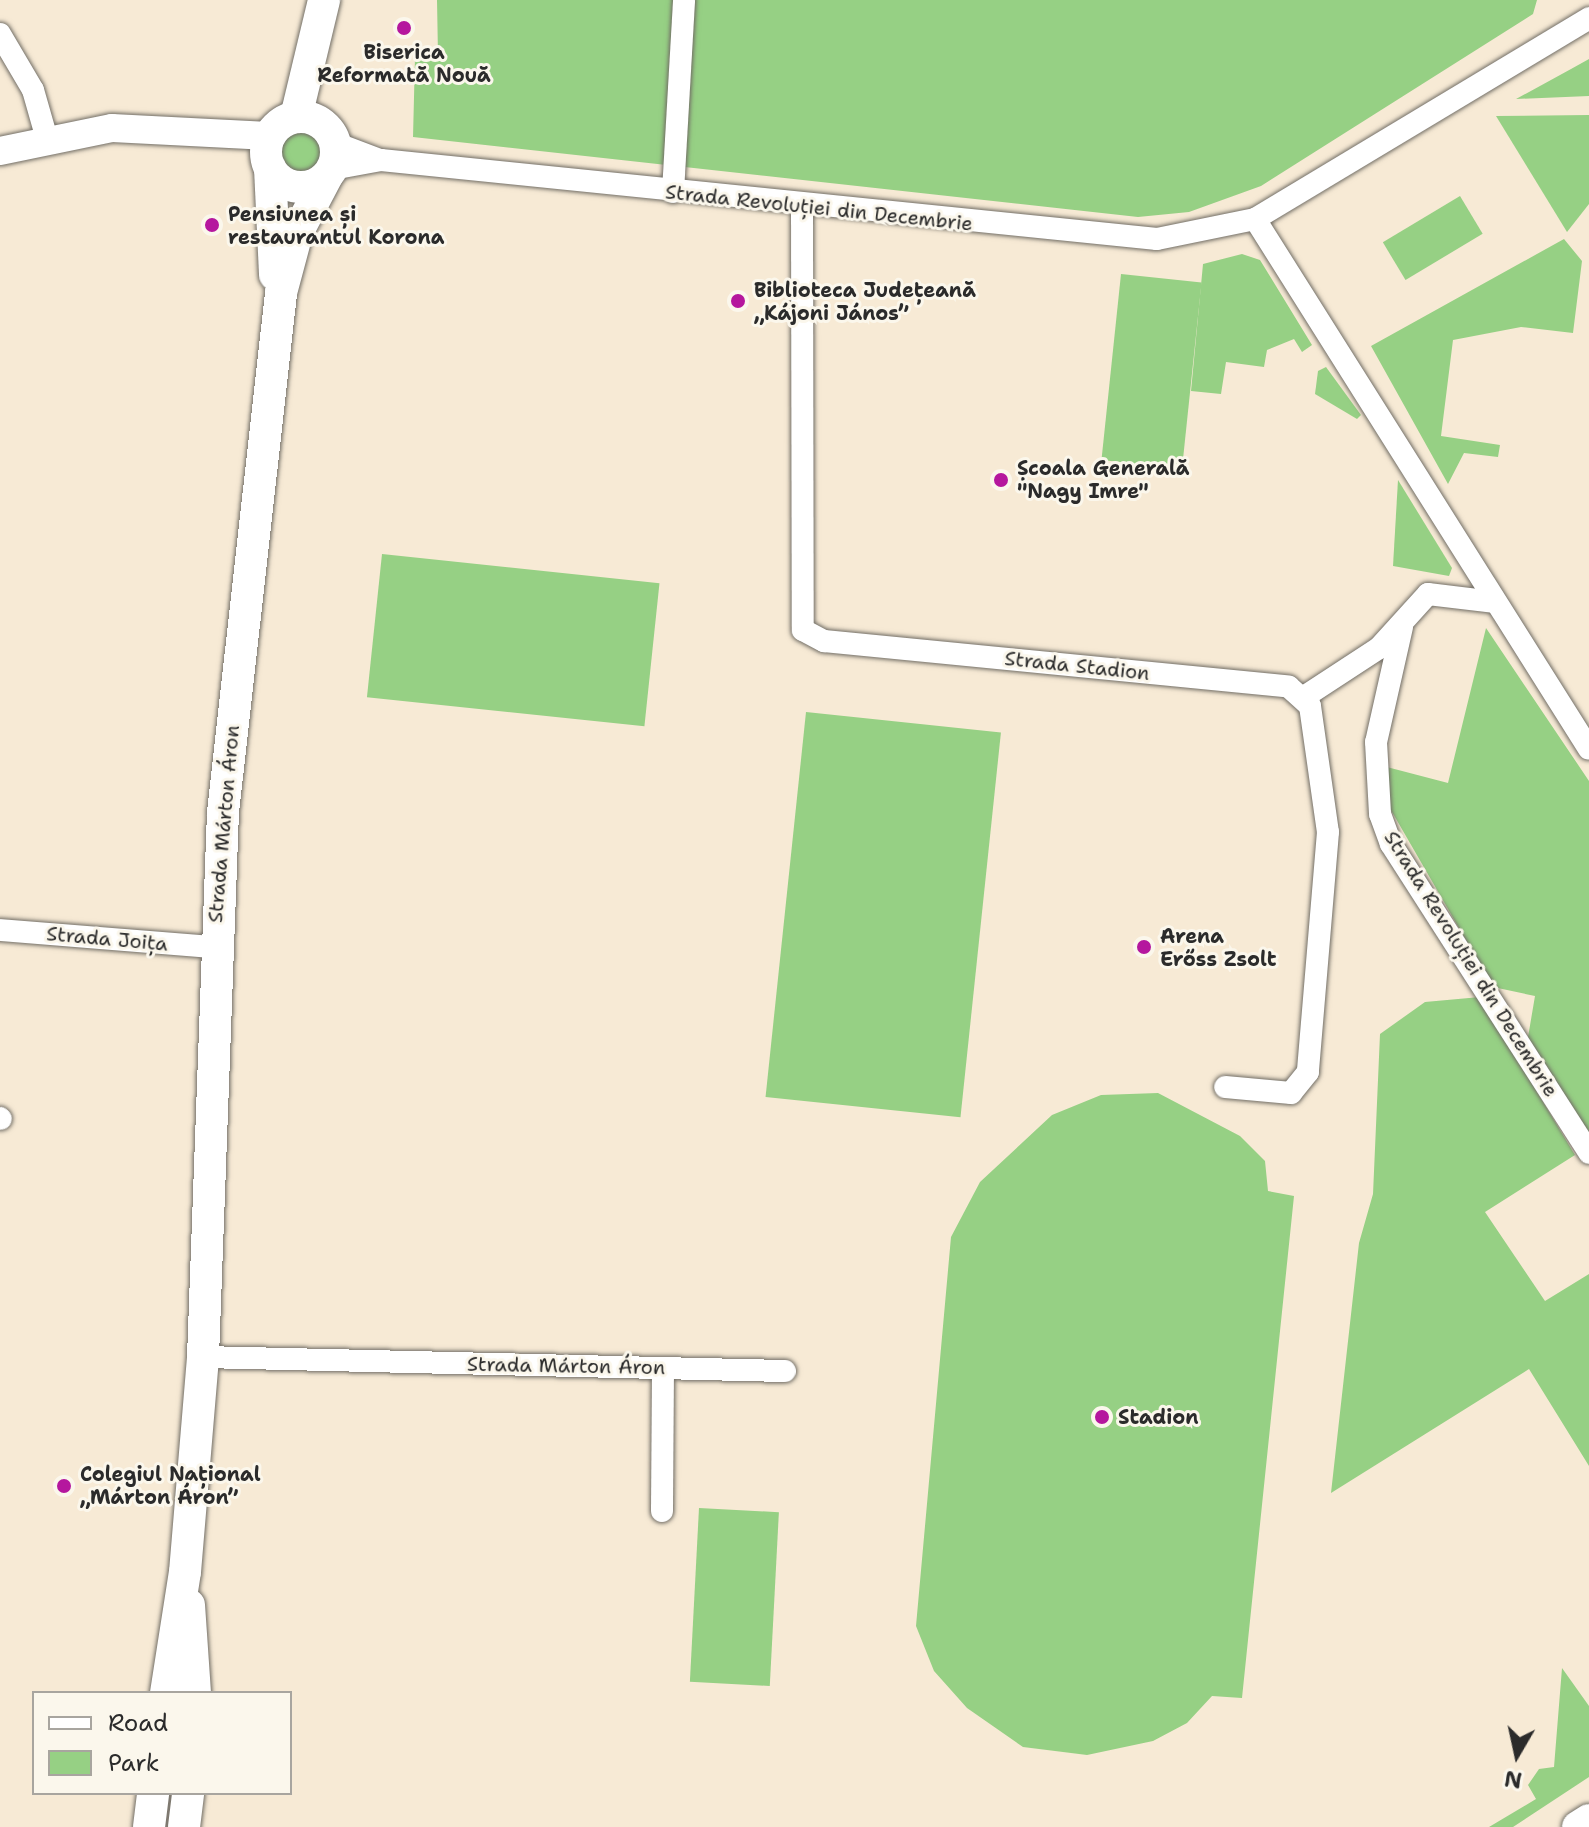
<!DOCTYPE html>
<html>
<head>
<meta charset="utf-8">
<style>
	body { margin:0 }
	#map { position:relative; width:1589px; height:1827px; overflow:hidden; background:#f7ead5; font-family:"Shantell Sans",sans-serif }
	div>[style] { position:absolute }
	.green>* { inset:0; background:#96d084; transform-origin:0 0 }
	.round { border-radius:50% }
	.roads { filter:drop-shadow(0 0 2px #726e66) drop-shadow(0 0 2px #726e66) }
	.minor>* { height:22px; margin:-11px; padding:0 11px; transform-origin:11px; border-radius:11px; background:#fff }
	.tertiary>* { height:28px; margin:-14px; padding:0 14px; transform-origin:14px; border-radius:14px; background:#fff }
	.secondary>* { height:32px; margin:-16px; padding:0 16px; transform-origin:16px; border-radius:16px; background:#fff }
	.secondary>.ring { margin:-16px; padding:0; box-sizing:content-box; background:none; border:32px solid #fff; border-radius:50% }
	.dots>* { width:22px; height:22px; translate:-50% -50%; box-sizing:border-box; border:4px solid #fbf7ec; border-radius:50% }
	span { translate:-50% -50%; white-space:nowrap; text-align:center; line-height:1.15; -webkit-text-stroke:6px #fbf7ec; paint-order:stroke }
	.poi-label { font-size:20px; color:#2b2b2b; font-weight:700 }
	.left { translate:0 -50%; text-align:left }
	.street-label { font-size:20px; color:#2b2b2b }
	.legend { position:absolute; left:32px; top:1691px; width:260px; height:104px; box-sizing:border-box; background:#fbf7ec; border:2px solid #a8a59f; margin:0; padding:10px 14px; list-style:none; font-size:24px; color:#2b2b2b }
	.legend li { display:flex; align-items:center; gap:16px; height:40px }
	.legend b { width:40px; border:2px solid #a8a59f }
	.north { position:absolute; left:1477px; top:1715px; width:80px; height:80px; -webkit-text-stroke:6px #fbf7ec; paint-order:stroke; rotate:189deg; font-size:22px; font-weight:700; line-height:32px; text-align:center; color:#2b2b2b }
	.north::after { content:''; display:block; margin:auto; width:28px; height:36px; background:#2b2b2b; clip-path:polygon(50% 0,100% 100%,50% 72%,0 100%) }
</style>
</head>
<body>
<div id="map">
	<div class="green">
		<div style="clip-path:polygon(437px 0,1537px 0,1533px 14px,1261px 186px,1189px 212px,1138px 217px,413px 137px,415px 57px,438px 56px)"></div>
		<div style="clip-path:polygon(1589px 59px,1589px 96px,1516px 99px,1571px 69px)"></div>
		<div style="clip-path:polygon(1589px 115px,1589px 204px,1567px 232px,1496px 116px)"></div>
		<div class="round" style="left:278px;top:129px;width:46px;height:46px"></div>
		<div style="left:1460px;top:196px;width:44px;height:90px;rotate:59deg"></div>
		<div style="clip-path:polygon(1564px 239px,1582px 261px,1573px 333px,1521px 327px,1453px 340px,1441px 436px,1500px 445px,1498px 457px,1464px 453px,1448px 484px,1371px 346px)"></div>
		<div style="clip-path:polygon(1242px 254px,1260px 260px,1312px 345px,1302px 352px,1294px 339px,1267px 350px,1264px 367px,1226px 362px,1221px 394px,1191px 391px,1203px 264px)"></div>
		<div style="left:1121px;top:274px;width:81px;height:187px;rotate:6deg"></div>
		<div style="clip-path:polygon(1326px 367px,1361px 415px,1357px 419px,1315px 394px,1318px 371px)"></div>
		<div style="clip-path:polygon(1398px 480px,1452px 568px,1449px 576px,1393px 566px)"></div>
		<div style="left:382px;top:554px;width:279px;height:144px;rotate:6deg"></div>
		<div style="clip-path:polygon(1486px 628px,1589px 781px,1589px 1143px,1527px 1043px,1535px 996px,1493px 987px,1384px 798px,1383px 766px,1448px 783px)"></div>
		<div style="left:806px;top:712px;width:196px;height:387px;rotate:6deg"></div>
		<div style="clip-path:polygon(1480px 997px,1575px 1155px,1485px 1212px,1545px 1301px,1589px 1274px,1589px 1466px,1529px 1369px,1331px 1493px,1359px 1243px,1373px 1194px,1380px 1034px,1425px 1002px)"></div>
		<div style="clip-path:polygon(1158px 1093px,1240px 1136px,1265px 1161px,1268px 1191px,1294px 1196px,1242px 1698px,1212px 1696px,1187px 1723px,1153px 1741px,1087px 1755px,1023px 1747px,967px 1708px,934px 1671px,916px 1626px,951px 1237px,980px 1182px,1052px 1115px,1101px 1095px)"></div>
		<div style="left:699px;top:1508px;width:80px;height:174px;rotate:3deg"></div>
		<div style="clip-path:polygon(1562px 1668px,1589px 1706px,1589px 1777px,1513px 1827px,1489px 1827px,1536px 1799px,1528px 1785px,1539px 1769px,1554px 1767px)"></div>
	</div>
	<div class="roads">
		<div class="minor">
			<div style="left:0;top:34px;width:65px;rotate:59.5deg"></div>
			<div style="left:33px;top:90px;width:51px;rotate:74.1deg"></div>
			<div style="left:335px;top:143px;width:48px;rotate:20.7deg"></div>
			<div style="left:332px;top:169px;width:50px;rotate:-10.4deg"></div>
			<div style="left:381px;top:160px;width:780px;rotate:5.81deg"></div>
			<div style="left:1157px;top:239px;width:100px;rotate:-11.5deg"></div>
			<div style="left:1255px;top:219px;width:390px;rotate:-31deg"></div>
			<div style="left:673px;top:192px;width:192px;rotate:-86.7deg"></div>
			<div style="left:802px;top:206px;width:424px;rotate:89.9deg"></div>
			<div style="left:803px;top:630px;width:24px;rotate:28deg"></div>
			<div style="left:824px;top:641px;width:467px;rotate:5.6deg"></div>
			<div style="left:1289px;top:687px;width:28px;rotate:42deg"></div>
			<div style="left:1310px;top:706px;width:127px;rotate:81.9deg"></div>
			<div style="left:1328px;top:832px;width:241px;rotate:94.8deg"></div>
			<div style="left:1308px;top:1072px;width:27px;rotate:129deg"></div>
			<div style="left:1291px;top:1093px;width:66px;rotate:-174.8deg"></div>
			<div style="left:1255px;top:219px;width:626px;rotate:57.78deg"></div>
			<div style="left:1402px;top:627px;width:118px;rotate:102.7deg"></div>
			<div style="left:1376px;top:742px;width:72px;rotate:86.8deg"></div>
			<div style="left:1380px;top:814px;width:32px;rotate:70deg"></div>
			<div style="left:1391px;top:844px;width:367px;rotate:57.3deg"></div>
			<div style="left:1304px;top:697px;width:90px;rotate:-33.2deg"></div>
			<div style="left:1379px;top:648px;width:73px;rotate:-47.8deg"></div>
			<div style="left:1428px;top:594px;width:66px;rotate:6.9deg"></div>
			<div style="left:0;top:930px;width:214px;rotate:4.6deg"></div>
			<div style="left:0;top:1118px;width:1px;rotate:45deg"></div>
			<div style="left:203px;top:1357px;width:582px;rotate:1.38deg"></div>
			<div style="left:662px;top:1511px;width:142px;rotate:-89.6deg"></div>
		</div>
		<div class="tertiary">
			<div style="left:0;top:151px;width:114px;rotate:-11.6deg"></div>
			<div style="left:112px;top:128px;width:157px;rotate:2.9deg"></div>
		</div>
		<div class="secondary">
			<div class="ring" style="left:266px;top:117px;width:38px;height:38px"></div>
			<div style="left:296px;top:117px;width:120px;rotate:-76.5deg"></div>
			<div style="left:270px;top:168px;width:107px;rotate:87.3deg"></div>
			<div style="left:189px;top:1605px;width:88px;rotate:86.1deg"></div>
			<div style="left:166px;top:1693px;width:122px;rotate:-81.1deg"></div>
			<div style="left:185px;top:1572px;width:216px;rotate:-85.2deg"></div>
			<div style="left:203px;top:1357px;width:545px;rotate:-87.9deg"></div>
			<div style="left:223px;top:812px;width:522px;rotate:-83.62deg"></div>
			<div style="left:281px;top:293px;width:62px;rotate:-75.1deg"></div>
			<div style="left:297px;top:233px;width:64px;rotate:-62.2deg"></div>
			<div style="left:149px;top:1827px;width:34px;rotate:-83deg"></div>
			<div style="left:184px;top:1827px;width:34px;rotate:-83deg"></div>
			<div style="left:1578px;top:1827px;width:13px;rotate:-32deg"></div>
		</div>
	</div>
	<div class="dots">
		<div style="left:404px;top:28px;background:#b5179e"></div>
		<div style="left:212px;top:225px;background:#b5179e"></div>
		<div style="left:738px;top:301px;background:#b5179e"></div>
		<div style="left:1001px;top:480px;background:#b5179e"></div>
		<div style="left:1144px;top:947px;background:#b5179e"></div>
		<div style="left:1102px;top:1417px;background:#b5179e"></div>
		<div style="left:64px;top:1486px;background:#b5179e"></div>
	</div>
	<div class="poi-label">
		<span style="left:404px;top:64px">Biserica<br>Reformată Nouă</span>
		<span class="left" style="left:228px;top:226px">Pensiunea și<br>restaurantul Korona</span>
		<span class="left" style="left:754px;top:302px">Biblioteca Județeană<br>„Kájoni János”</span>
		<span class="left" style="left:1017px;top:480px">Școala Generală<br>"Nagy Imre"</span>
		<span class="left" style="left:1160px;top:948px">Arena<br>Erőss Zsolt</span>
		<span class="left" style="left:1118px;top:1417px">Stadion</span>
		<span class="left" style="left:80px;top:1486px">Colegiul Național<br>„Márton Áron”</span>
	</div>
	<div class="street-label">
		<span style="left:819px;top:208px;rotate:6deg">Strada Revoluției din Decembrie</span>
		<span style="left:1077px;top:666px;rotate:6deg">Strada Stadion</span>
		<span style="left:224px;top:824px;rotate:-85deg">Strada Márton Áron</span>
		<span style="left:107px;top:939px;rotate:5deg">Strada Joița</span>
		<span style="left:1471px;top:964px;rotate:58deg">Strada Revoluției din Decembrie</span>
		<span style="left:566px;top:1366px;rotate:1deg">Strada Márton Áron</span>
	</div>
	<ul class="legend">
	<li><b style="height:10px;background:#fff"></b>Road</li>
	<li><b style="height:22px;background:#96d084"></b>Park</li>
	</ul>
	<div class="north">N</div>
</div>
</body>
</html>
